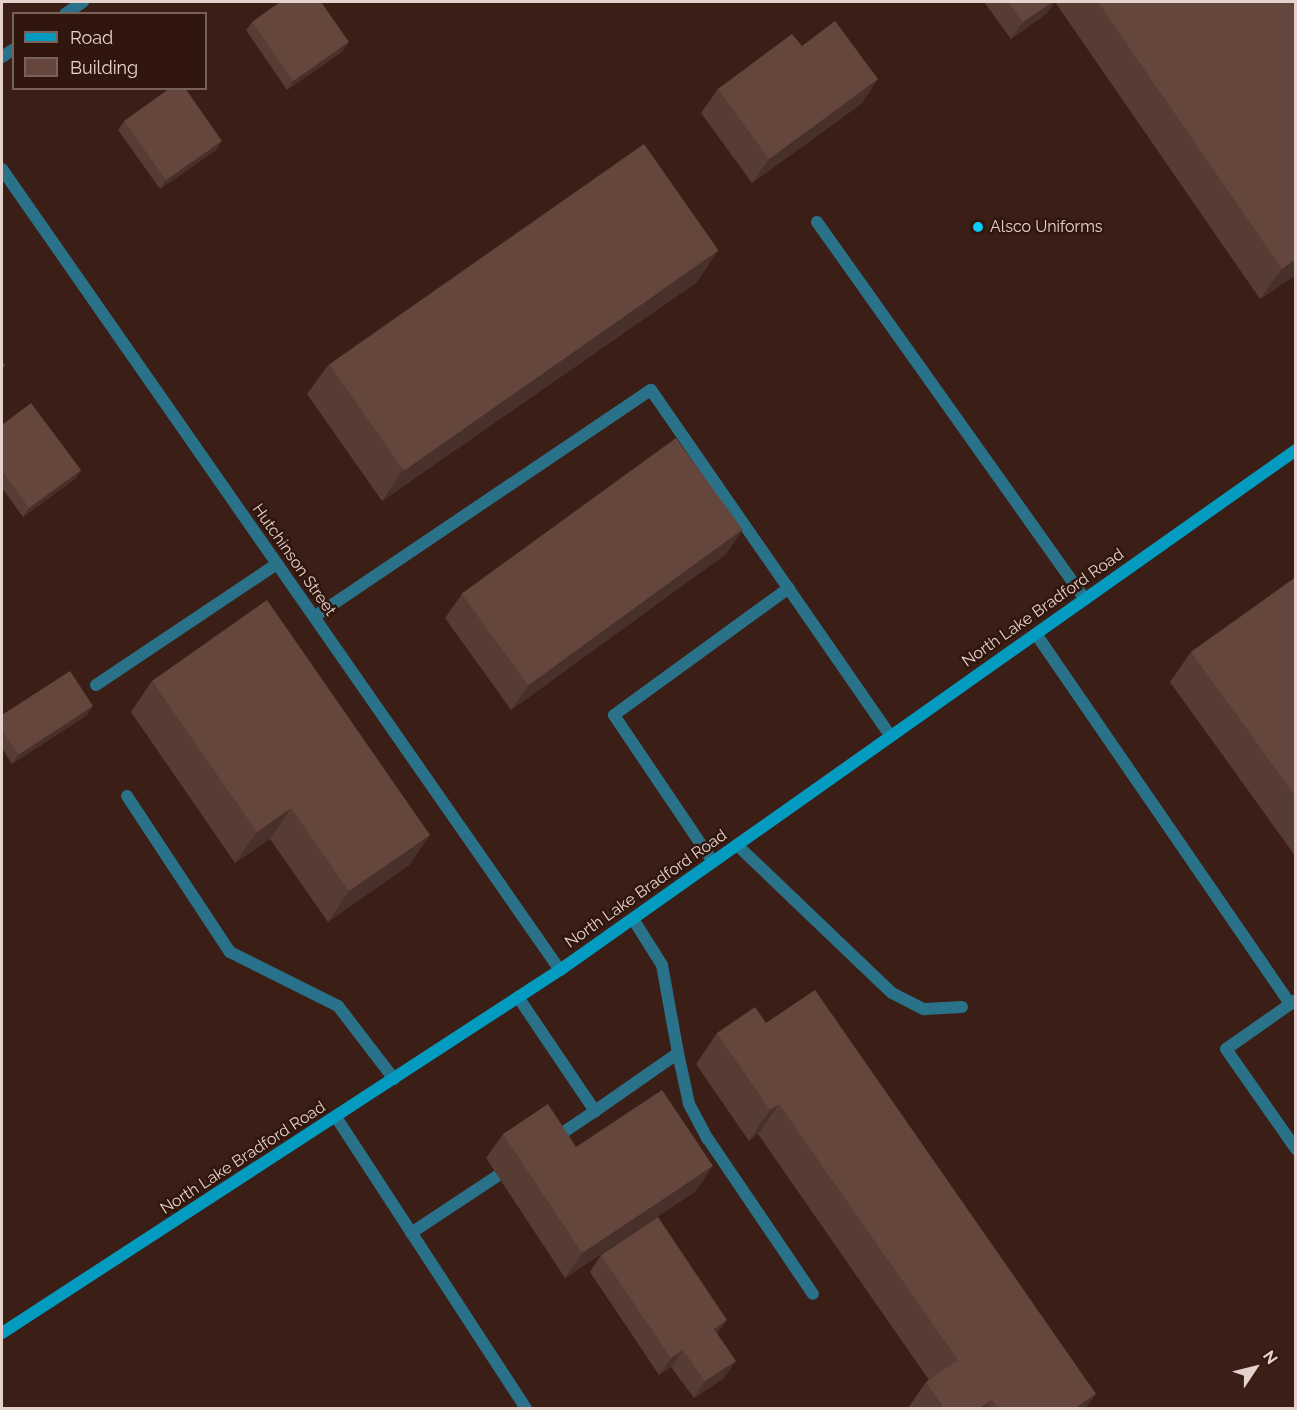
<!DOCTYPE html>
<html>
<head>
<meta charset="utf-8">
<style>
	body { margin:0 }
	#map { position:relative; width:1297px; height:1410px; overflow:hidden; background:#3b1f16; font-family:Raleway,sans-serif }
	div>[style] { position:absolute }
	.lane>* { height:12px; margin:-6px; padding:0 6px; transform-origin:6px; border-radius:6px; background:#2a7289 }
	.street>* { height:12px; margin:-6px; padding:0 6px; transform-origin:6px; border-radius:6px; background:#2a7289 }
	.secondary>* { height:12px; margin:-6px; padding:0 6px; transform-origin:6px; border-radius:6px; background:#039bc0 }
	.wall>* { inset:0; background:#573c34 }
	.shaded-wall>* { inset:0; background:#47312a }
	.building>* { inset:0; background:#65463c; transform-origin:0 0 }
	.dots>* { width:16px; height:16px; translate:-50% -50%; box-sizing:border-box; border:3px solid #30160d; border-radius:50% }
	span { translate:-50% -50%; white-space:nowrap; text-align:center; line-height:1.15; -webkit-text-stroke:5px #30160d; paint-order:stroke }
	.poi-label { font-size:16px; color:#e5d2cc }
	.left { translate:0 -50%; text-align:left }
	.street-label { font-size:16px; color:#e5d2cc }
	.frame { position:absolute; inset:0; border:3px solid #e5d2cc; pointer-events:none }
	.legend { position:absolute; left:12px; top:12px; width:195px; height:78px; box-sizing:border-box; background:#30160d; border:2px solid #786159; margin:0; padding:8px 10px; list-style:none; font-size:18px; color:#e5d2cc }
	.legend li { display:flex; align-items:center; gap:12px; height:30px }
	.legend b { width:30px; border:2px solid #786159 }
	.north { position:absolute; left:1225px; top:1338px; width:60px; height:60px; -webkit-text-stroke:4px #30160d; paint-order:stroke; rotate:55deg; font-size:16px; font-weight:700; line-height:24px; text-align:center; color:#e5d2cc }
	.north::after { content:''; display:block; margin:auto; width:21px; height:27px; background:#e5d2cc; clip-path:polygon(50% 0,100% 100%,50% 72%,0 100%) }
</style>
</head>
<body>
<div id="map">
	<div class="lane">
		<div style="left:817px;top:222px;width:463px;rotate:54.6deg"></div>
		<div style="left:314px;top:617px;width:406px;rotate:-34deg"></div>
		<div style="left:651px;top:390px;width:421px;rotate:55.3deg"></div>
		<div style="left:1036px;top:634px;width:449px;rotate:55.5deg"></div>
		<div style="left:96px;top:685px;width:218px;rotate:-33.8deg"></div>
		<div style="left:127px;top:796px;width:187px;rotate:56.6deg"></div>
		<div style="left:230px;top:952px;width:121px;rotate:26.6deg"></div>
		<div style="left:338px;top:1006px;width:92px;rotate:52.5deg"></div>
		<div style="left:737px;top:845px;width:214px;rotate:43.7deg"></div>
		<div style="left:892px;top:993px;width:36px;rotate:27deg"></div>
		<div style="left:924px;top:1009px;width:38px;rotate:-3deg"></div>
		<div style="left:713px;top:862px;width:177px;rotate:-124deg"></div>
		<div style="left:614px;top:715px;width:216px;rotate:-36deg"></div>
		<div style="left:518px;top:997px;width:138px;rotate:56deg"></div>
		<div style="left:595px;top:1111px;width:52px;rotate:146deg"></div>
		<div style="left:1296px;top:1000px;width:85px;rotate:145deg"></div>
		<div style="left:1226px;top:1049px;width:122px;rotate:55deg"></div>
		<div style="left:678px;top:1053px;width:52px;rotate:77.8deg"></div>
		<div style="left:689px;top:1104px;width:40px;rotate:62deg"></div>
		<div style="left:708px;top:1139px;width:187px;rotate:55.9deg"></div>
		<div style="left:595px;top:1111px;width:101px;rotate:-34.9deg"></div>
		<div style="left:678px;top:1053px;width:89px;rotate:-100.3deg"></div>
		<div style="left:662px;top:965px;width:54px;rotate:-122.2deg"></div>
		<div style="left:336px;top:1117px;width:348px;rotate:56.9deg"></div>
		<div style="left:411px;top:1233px;width:103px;rotate:-33.5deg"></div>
	</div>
	<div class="street">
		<div style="left:65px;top:14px;width:22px;rotate:-34deg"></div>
		<div style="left:2px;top:57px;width:14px;rotate:-34deg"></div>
		<div style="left:2px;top:169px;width:976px;rotate:55.14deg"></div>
	</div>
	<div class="secondary">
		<div style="left:2px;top:1333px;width:666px;rotate:-33.05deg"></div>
		<div style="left:560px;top:970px;width:901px;rotate:-35.24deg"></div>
	</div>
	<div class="wall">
		<div style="clip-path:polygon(984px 2px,1055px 2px,1046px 14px,1011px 39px)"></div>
		<div style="clip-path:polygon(1055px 2px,1296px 2px,1296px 275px,1260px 299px)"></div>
		<div style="clip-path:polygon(252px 22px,343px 51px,287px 90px,246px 30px)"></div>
		<div style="clip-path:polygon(802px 46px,878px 79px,861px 104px,752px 183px,701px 113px,718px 89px)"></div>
		<div style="clip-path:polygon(124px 121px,216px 150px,160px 189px,118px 130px)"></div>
		<div style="clip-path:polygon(697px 282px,382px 501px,307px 394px,329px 364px)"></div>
		<div style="clip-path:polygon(2px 425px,81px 470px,75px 479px,23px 517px,2px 488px)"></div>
		<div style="clip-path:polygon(743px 529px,726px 554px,511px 710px,445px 618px,462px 594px)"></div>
		<div style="clip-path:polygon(1296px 577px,1296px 857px,1170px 682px,1191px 652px)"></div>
		<div style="clip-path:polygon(152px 681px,430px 835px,409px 865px,328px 922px,270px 839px,235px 863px,131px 712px)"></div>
		<div style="clip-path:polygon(2px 715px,87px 715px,12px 764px,2px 748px)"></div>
		<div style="clip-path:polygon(766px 1023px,1086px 1408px,908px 1408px,926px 1382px,929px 1380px,758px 1134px,749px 1141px,696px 1064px,717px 1033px)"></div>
		<div style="clip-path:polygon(503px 1134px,576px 1147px,696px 1191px,565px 1278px,486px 1158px)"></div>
		<div style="clip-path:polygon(601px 1255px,718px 1334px,724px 1378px,694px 1398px,671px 1367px,659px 1375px,590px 1272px)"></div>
	</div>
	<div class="shaded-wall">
		<div style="clip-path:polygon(1052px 2px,1055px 2px,1046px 14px,1011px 39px,1023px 22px)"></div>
		<div style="clip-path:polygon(349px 42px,343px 51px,287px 90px,293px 81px)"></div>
		<div style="clip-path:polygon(878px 79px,861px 104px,752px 183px,769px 159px)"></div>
		<div style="clip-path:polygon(222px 141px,216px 150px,160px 189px,166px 180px)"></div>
		<div style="clip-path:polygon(718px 251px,697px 282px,382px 501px,403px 470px)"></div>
		<div style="clip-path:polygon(1296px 259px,1296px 275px,1260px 299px,1282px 269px)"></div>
		<div style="clip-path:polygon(81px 470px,75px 479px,23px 517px,29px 508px)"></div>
		<div style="clip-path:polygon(743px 529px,726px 554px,511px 710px,528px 686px)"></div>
		<div style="clip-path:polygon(93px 706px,87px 715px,12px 764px,18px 755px)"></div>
		<div style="clip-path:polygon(291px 808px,270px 839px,235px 863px,257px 832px)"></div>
		<div style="clip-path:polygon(430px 835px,409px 865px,328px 922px,349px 891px)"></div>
		<div style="clip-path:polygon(779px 1104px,758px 1134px,749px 1141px,770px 1110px)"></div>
		<div style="clip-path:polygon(713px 1166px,696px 1191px,565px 1278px,582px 1253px)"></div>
		<div style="clip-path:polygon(727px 1320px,715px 1337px,714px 1329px)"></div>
		<div style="clip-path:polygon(683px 1350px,671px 1367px,659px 1375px,671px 1358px)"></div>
		<div style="clip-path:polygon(736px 1361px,724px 1378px,694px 1398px,705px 1381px)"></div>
		<div style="clip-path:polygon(1096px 1394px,1086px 1408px,1075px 1408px)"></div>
		<div style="clip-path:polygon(992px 1400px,986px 1408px,979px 1408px)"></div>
	</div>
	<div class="building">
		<div style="clip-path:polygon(280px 2px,321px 2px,349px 42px,293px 81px,252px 22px)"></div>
		<div style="clip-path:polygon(1008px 2px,1052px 2px,1023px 22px)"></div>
		<div style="clip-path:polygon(1098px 2px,1296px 2px,1296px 259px,1282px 269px)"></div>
		<div style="clip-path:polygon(835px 21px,878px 79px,769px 159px,718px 89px,792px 34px,802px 46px)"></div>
		<div style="clip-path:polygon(170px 88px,185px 88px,222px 141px,166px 180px,124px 121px)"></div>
		<div style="left:644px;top:144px;width:130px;height:384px;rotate:55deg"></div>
		<div style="clip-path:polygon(2px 361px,5px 366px,2px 368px)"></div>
		<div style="clip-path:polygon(31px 403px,81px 470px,29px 508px,2px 471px,2px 425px)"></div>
		<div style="left:676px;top:438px;width:113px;height:265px;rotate:54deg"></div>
		<div style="clip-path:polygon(1296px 577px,1296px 797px,1191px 652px)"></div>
		<div style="clip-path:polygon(267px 600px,430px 835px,349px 891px,291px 808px,257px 832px,152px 681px)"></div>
		<div style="clip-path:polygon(70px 671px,93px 706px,18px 755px,2px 730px,2px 715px)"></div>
		<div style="clip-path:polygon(815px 990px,1096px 1394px,1075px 1408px,998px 1408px,992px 1400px,979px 1408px,944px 1408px,926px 1382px,958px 1360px,779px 1104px,770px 1110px,717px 1033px,755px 1007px,766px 1023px)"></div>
		<div style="clip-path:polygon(662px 1090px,713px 1166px,582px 1253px,503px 1134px,548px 1104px,576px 1147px)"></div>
		<div style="clip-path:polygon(658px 1217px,727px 1320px,714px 1329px,736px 1361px,705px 1381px,683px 1350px,671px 1358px,601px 1255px)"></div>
	</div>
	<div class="dots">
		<div style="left:978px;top:227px;background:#08cbf9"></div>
	</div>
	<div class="poi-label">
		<span class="left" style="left:990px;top:227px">Alsco Uniforms</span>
	</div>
	<div class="street-label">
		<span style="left:294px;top:560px;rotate:55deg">Hutchinson Street</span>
		<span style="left:1043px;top:608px;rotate:-35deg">North Lake Bradford Road</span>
		<span style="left:646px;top:889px;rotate:-35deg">North Lake Bradford Road</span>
		<span style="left:243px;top:1158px;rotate:-33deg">North Lake Bradford Road</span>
	</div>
	<div class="frame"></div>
	<ul class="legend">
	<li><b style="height:8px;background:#039bc0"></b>Road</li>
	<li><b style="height:16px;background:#65463c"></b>Building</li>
	</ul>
	<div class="north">N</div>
</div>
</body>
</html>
